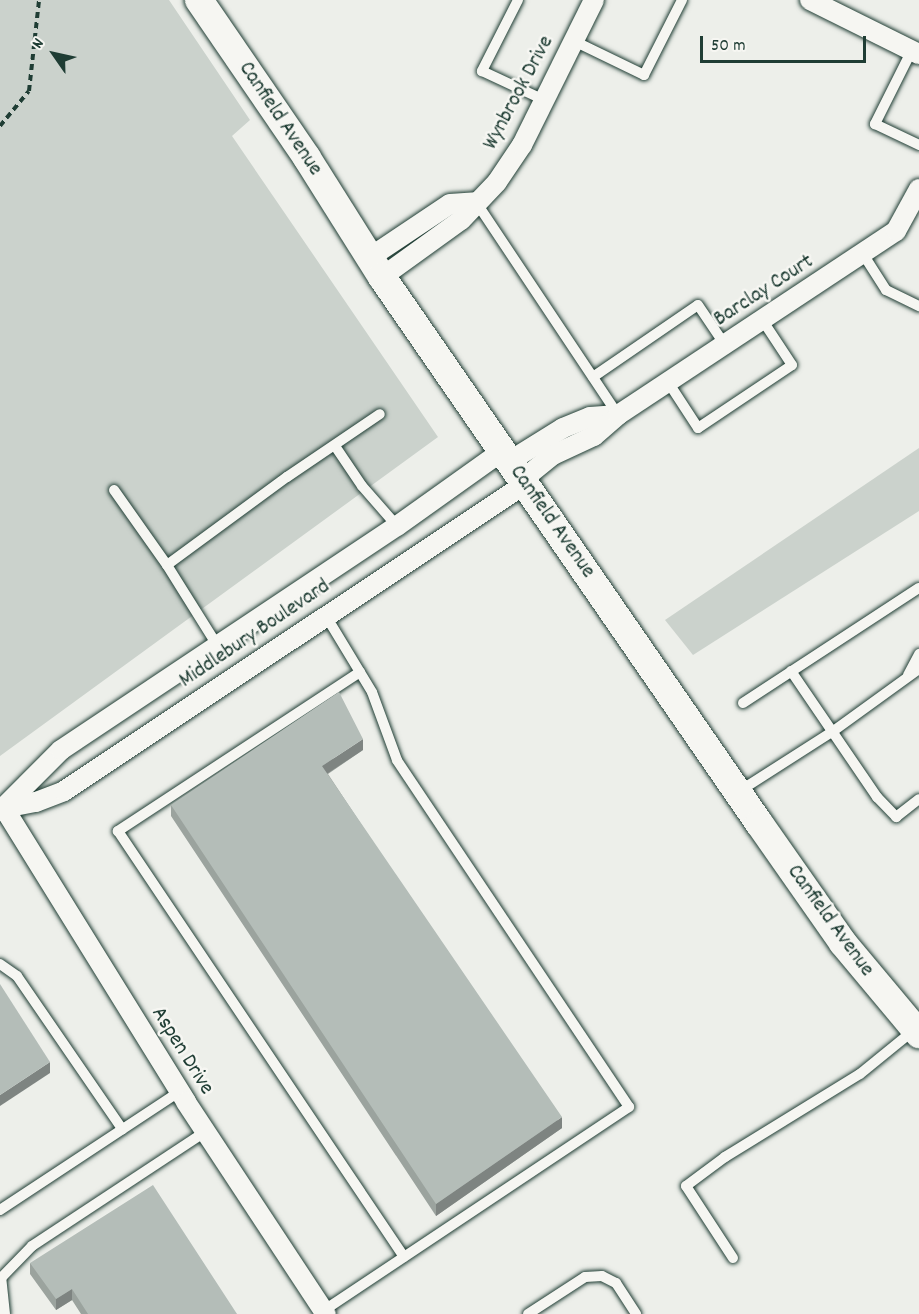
<!DOCTYPE html>
<html>
<head>
<meta charset="utf-8">
<style>
	body { margin:0 }
	#map { position:relative; width:919px; height:1314px; overflow:hidden; background:#edefea; font-family:Dekko,sans-serif }
	div>[style] { position:absolute }
	.green>* { inset:0; background:#cbd2cc }
	.path>* { height:4px; margin-top:-2px; transform-origin:0; background:repeating-linear-gradient(90deg,#1f3d34 0 6px,transparent 0 10.5px) }
	.roads { filter:drop-shadow(0 0 2px #1f3d34) drop-shadow(0 0 2px #1f3d34) }
	.lane>* { height:10px; margin:-5px; padding:0 5px; transform-origin:5px; border-radius:5px; background:#f6f6f2 }
	.street>* { height:20px; margin:-10px; padding:0 10px; transform-origin:10px; border-radius:10px; background:#f6f6f2 }
	.secondary>* { height:28px; margin:-14px; padding:0 14px; transform-origin:14px; border-radius:14px; background:#f6f6f2 }
	.wall>* { inset:0; background:#9ba39e }
	.shaded-wall>* { inset:0; background:#7e8481 }
	.building>* { inset:0; background:#b4bdb8 }
	span { translate:-50% -50%; white-space:nowrap; text-align:center; line-height:1.15; -webkit-text-stroke:5px #f6f6f2; paint-order:stroke }
	.street-label { font-size:22px; color:#1f3d34 }
	.north { position:absolute; left:24px; top:24px; width:60px; height:60px; -webkit-text-stroke:4px #f6f6f2; paint-order:stroke; rotate:304deg; font-size:16px; font-weight:700; line-height:24px; text-align:center; color:#1f3d34 }
	.north::after { content:''; display:block; margin:auto; width:21px; height:27px; background:#1f3d34; clip-path:polygon(50% 0,100% 100%,50% 72%,0 100%) }
	.scale { position:absolute; left:700px; top:36px; width:166px; height:27px; box-sizing:border-box; border:3px solid #1f3d34; border-top:0; padding-left:8px; font-size:18px; line-height:21px; white-space:nowrap; color:#1f3d34; -webkit-text-stroke:4px #f6f6f2; paint-order:stroke }
</style>
</head>
<body>
<div id="map">
	<div class="green">
		<div style="clip-path:polygon(0 0,169px 0,250px 120px,232px 136px,438px 437px,0 756px)"></div>
		<div style="clip-path:polygon(919px 448px,919px 511px,693px 655px,665px 620px)"></div>
	</div>
	<div class="path">
		<div style="left:0;top:126px;width:45px;rotate:-50.4deg"></div>
		<div style="left:29px;top:91px;width:92px;rotate:-83.7deg"></div>
	</div>
	<div class="roads">
		<div class="lane">
			<div style="left:518px;top:0;width:80px;rotate:116.9deg"></div>
			<div style="left:482px;top:71px;width:68px;rotate:25.1deg"></div>
			<div style="left:574px;top:41px;width:78px;rotate:25.9deg"></div>
			<div style="left:644px;top:75px;width:84px;rotate:-63.1deg"></div>
			<div style="left:912px;top:50px;width:83px;rotate:116.6deg"></div>
			<div style="left:875px;top:124px;width:49px;rotate:25.5deg"></div>
			<div style="left:476px;top:202px;width:256px;rotate:56.3deg"></div>
			<div style="left:863px;top:254px;width:43px;rotate:57.4deg"></div>
			<div style="left:886px;top:290px;width:37px;rotate:26deg"></div>
			<div style="left:593px;top:377px;width:127px;rotate:-34.4deg"></div>
			<div style="left:698px;top:305px;width:48px;rotate:56deg"></div>
			<div style="left:668px;top:382px;width:55px;rotate:56.9deg"></div>
			<div style="left:698px;top:428px;width:113px;rotate:-33.8deg"></div>
			<div style="left:792px;top:365px;width:53px;rotate:-123.4deg"></div>
			<div style="left:335px;top:446px;width:48px;rotate:56deg"></div>
			<div style="left:362px;top:486px;width:53px;rotate:48.8deg"></div>
			<div style="left:114px;top:490px;width:92px;rotate:54.8deg"></div>
			<div style="left:217px;top:645px;width:94px;rotate:-122deg"></div>
			<div style="left:167px;top:565px;width:149px;rotate:-36.3deg"></div>
			<div style="left:287px;top:477px;width:112px;rotate:-34.1deg"></div>
			<div style="left:791px;top:671px;width:153px;rotate:55.7deg"></div>
			<div style="left:877px;top:797px;width:28px;rotate:46deg"></div>
			<div style="left:896px;top:817px;width:29px;rotate:-38deg"></div>
			<div style="left:360px;top:672px;width:290px;rotate:146.7deg"></div>
			<div style="left:118px;top:831px;width:513px;rotate:56.12deg"></div>
			<div style="left:908px;top:675px;width:24px;rotate:-62deg"></div>
			<div style="left:743px;top:703px;width:210px;rotate:-33.2deg"></div>
			<div style="left:738px;top:792px;width:112px;rotate:-32.6deg"></div>
			<div style="left:832px;top:732px;width:107px;rotate:-35.9deg"></div>
			<div style="left:0;top:964px;width:21px;rotate:35deg"></div>
			<div style="left:17px;top:976px;width:186px;rotate:55.5deg"></div>
			<div style="left:0;top:1210px;width:214px;rotate:-33.4deg"></div>
			<div style="left:733px;top:1258px;width:86px;rotate:-123.1deg"></div>
			<div style="left:686px;top:1186px;width:49px;rotate:-36.6deg"></div>
			<div style="left:725px;top:1157px;width:158px;rotate:-31.6deg"></div>
			<div style="left:860px;top:1074px;width:70px;rotate:-39.2deg"></div>
			<div style="left:323px;top:1311px;width:368px;rotate:-33.7deg"></div>
			<div style="left:629px;top:1107px;width:417px;rotate:-123.8deg"></div>
			<div style="left:397px;top:760px;width:72px;rotate:-110.2deg"></div>
			<div style="left:372px;top:692px;width:89px;rotate:-121.2deg"></div>
			<div style="left:5px;top:1314px;width:36px;rotate:-96deg"></div>
			<div style="left:1px;top:1278px;width:45px;rotate:-45.9deg"></div>
			<div style="left:32px;top:1246px;width:207px;rotate:-33.4deg"></div>
			<div style="left:528px;top:1314px;width:68px;rotate:-33deg"></div>
			<div style="left:585px;top:1277px;width:17px;rotate:-3deg"></div>
			<div style="left:602px;top:1276px;width:16px;rotate:27deg"></div>
			<div style="left:616px;top:1283px;width:37px;rotate:57deg"></div>
		</div>
		<div class="street">
			<div style="left:810px;top:0;width:122px;rotate:26.4deg"></div>
			<div style="left:369px;top:258px;width:97px;rotate:-33.7deg"></div>
			<div style="left:450px;top:204px;width:26px;rotate:-4deg"></div>
			<div style="left:382px;top:277px;width:97px;rotate:-35.8deg"></div>
			<div style="left:461px;top:220px;width:52px;rotate:-46.5deg"></div>
			<div style="left:497px;top:182px;width:45px;rotate:-56deg"></div>
			<div style="left:522px;top:145px;width:162px;rotate:-63.6deg"></div>
			<div style="left:510px;top:461px;width:62px;rotate:-31.9deg"></div>
			<div style="left:563px;top:428px;width:29px;rotate:-22deg"></div>
			<div style="left:590px;top:417px;width:28px;rotate:-4deg"></div>
			<div style="left:522px;top:480px;width:40px;rotate:-39deg"></div>
			<div style="left:553px;top:455px;width:45px;rotate:-24.9deg"></div>
			<div style="left:594px;top:436px;width:32px;rotate:-41deg"></div>
			<div style="left:618px;top:415px;width:333px;rotate:-33.5deg"></div>
			<div style="left:896px;top:231px;width:48px;rotate:-61.3deg"></div>
			<div style="left:4px;top:808px;width:33px;rotate:-11deg"></div>
			<div style="left:36px;top:802px;width:30px;rotate:-21deg"></div>
			<div style="left:64px;top:791px;width:554px;rotate:-33.66deg"></div>
			<div style="left:4px;top:808px;width:346px;rotate:58.2deg"></div>
			<div style="left:186px;top:1102px;width:254px;rotate:56.6deg"></div>
			<div style="left:0;top:811px;width:86px;rotate:-45deg"></div>
			<div style="left:61px;top:750px;width:404px;rotate:-33.7deg"></div>
			<div style="left:397px;top:526px;width:129px;rotate:-35.5deg"></div>
		</div>
		<div class="secondary">
			<div style="left:199px;top:0;width:191px;rotate:55.6deg"></div>
			<div style="left:307px;top:158px;width:141px;rotate:57.8deg"></div>
			<div style="left:382px;top:277px;width:664px;rotate:55.38deg"></div>
			<div style="left:759px;top:823px;width:146px;rotate:55deg"></div>
			<div style="left:843px;top:943px;width:119px;rotate:50.1deg"></div>
		</div>
	</div>
	<div class="wall">
		<div style="clip-path:polygon(363px 750px,328px 774px,562px 1128px,436px 1216px,171px 816px,171px 805px)"></div>
		<div style="clip-path:polygon(30px 1263px,237px 1314px,81px 1314px,72px 1300px,56px 1310px,30px 1274px)"></div>
	</div>
	<div class="shaded-wall">
		<div style="clip-path:polygon(363px 739px,363px 750px,322px 777px,322px 766px)"></div>
		<div style="clip-path:polygon(50px 1062px,50px 1073px,0 1106px,0 1095px)"></div>
		<div style="clip-path:polygon(562px 1117px,562px 1128px,436px 1216px,436px 1204px)"></div>
		<div style="clip-path:polygon(72px 1289px,72px 1300px,56px 1310px,56px 1299px)"></div>
	</div>
	<div class="building">
		<div style="clip-path:polygon(339px 692px,363px 739px,322px 766px,562px 1117px,436px 1204px,171px 805px)"></div>
		<div style="clip-path:polygon(0 984px,50px 1062px,0 1095px)"></div>
		<div style="clip-path:polygon(153px 1185px,237px 1314px,88px 1314px,72px 1289px,56px 1299px,30px 1263px)"></div>
	</div>
	<div class="street-label">
		<span style="left:519px;top:93px;rotate:-62deg">Wynbrook Drive</span>
		<span style="left:280px;top:119px;rotate:56deg">Canfield Avenue</span>
		<span style="left:764px;top:291px;rotate:-33deg">Barclay Court</span>
		<span style="left:552px;top:522px;rotate:55deg">Canfield Avenue</span>
		<span style="left:255px;top:634px;rotate:-34deg">Middlebury Boulevard</span>
		<span style="left:830px;top:921px;rotate:54deg">Canfield Avenue</span>
		<span style="left:182px;top:1051px;rotate:58deg">Aspen Drive</span>
	</div>
	<div class="north">N</div>
	<div class="scale">50 m</div>
</div>
</body>
</html>
